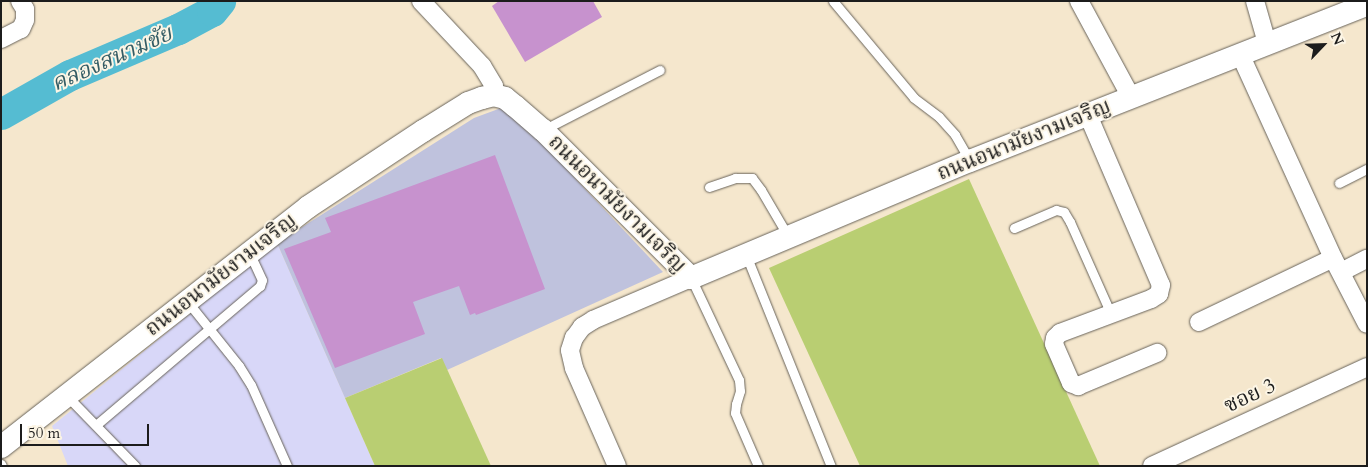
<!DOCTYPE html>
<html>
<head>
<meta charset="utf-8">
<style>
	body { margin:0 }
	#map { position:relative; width:1368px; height:467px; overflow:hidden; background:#f5e7cd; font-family:Cardo,"Noto Serif Thai",serif }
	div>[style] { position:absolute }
	.built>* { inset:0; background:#d8d7f8 }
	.industrial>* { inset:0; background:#bfc2dd }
	.green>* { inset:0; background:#b9ce72 }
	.river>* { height:31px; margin:-15.5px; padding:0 15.5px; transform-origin:15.5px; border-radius:15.5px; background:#55bcd2 }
	.building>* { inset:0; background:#c792ce }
	.roads { filter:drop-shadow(0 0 1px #68635a) drop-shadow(0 0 1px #68635a) }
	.service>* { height:9px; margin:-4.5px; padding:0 4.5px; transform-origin:4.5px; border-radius:4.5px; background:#fff }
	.minor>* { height:18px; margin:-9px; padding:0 9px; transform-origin:9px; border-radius:9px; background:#fff }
	.tertiary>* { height:22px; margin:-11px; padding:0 11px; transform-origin:11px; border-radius:11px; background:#fff }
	span { translate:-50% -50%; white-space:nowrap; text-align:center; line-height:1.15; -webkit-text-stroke:4px #fcf5e5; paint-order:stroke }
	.street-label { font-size:21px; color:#1c1c1c }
	.water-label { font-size:22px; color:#335c65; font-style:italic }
	.frame { position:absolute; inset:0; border:2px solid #1c1c1c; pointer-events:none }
	.north { position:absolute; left:1298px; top:20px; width:50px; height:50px; -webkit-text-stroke:4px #fcf5e5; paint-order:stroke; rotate:66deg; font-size:14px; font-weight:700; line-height:20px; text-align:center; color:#1c1c1c }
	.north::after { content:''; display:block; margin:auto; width:18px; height:22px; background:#1c1c1c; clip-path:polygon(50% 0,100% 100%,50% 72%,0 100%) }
	.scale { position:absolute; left:20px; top:424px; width:129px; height:22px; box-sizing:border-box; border:2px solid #1c1c1c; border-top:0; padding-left:6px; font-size:15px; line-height:18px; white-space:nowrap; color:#1c1c1c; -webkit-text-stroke:4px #fcf5e5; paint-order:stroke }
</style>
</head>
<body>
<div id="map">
	<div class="built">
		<div style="clip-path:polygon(277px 243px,375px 466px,68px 466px,52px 426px)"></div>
	</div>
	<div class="industrial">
		<div style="clip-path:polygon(501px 108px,526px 126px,663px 272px,447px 370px,441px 358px,345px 398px,277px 243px,474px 118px)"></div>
	</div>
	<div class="green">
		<div style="clip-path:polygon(969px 179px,1100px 466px,860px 466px,769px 268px)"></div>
		<div style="clip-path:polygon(442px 358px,491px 466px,375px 466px,345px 398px)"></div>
	</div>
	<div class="river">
		<div style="left:1px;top:114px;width:79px;rotate:-29.5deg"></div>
		<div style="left:70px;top:75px;width:117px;rotate:-23.1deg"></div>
		<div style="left:178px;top:29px;width:38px;rotate:-28deg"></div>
		<div style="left:212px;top:11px;width:13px;rotate:-51deg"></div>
	</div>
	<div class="building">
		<div style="clip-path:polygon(499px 1px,593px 1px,602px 17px,525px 62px,492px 6px)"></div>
		<div style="clip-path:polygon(495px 155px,545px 289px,476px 315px,475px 313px,470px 315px,459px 286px,413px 302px,425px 334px,335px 368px,284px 249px,331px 232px,325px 218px)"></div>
	</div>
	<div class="roads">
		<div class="service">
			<div style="left:833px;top:1px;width:126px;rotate:50.1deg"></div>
			<div style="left:914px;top:98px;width:31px;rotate:37deg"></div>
			<div style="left:939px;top:117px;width:24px;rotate:48deg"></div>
			<div style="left:955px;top:135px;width:30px;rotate:60deg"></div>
			<div style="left:545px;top:129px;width:129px;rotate:-27.2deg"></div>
			<div style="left:1339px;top:183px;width:31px;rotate:-27deg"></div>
			<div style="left:709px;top:187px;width:28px;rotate:-19deg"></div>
			<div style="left:735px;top:178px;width:17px"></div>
			<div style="left:752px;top:178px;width:15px;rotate:53deg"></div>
			<div style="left:761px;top:190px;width:53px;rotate:59.6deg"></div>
			<div style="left:1014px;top:228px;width:46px;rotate:-23.2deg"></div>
			<div style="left:1056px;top:210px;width:8px;rotate:14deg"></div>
			<div style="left:1064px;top:212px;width:12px;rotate:59deg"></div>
			<div style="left:1070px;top:222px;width:101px;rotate:66deg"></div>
			<div style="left:746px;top:255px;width:227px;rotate:68.1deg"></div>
			<div style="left:691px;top:278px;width:113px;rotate:64.8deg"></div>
			<div style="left:739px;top:380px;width:11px;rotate:85deg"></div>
			<div style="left:740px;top:391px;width:14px;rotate:107deg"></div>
			<div style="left:736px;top:404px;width:9px;rotate:96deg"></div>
			<div style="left:735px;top:413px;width:58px;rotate:66.5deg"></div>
			<div style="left:187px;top:301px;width:83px;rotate:51.3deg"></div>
			<div style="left:239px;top:366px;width:22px;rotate:58deg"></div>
			<div style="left:251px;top:385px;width:89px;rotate:66deg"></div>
			<div style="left:67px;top:396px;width:98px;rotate:45.8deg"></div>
			<div style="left:96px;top:425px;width:215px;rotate:-40.3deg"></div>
			<div style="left:260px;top:286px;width:6px;rotate:-72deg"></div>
			<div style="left:262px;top:280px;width:31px;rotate:-115deg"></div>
			<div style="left:1px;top:464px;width:2px;rotate:63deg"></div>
		</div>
		<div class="minor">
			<div style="left:421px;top:1px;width:89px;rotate:46.8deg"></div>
			<div style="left:482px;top:66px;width:23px;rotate:59deg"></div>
			<div style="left:494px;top:86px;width:9px;rotate:90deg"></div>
			<div style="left:1079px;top:1px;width:109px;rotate:61.6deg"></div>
			<div style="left:1255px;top:1px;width:44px;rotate:74.1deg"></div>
			<div style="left:1px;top:39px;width:22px;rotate:-27deg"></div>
			<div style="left:21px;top:29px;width:10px;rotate:-66deg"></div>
			<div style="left:25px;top:20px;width:11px;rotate:-90deg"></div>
			<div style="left:25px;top:9px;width:9px;rotate:-122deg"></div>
			<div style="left:1240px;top:54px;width:224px;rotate:65.5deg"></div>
			<div style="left:1333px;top:258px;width:74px;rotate:62.7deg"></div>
			<div style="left:1088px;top:115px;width:185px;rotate:66.8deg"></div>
			<div style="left:1161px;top:285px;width:9px;rotate:103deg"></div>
			<div style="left:1159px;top:294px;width:9px;rotate:148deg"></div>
			<div style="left:1151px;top:299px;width:97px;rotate:159.5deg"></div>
			<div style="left:1060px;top:333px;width:7px;rotate:135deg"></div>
			<div style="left:1055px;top:338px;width:6px;rotate:99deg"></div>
			<div style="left:1054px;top:344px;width:43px;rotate:66.4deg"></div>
			<div style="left:1071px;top:383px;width:8px;rotate:23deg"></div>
			<div style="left:1078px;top:386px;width:86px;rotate:-22.7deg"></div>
			<div style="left:1341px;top:272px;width:29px;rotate:-27deg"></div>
			<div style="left:1199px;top:322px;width:148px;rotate:-25.5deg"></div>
			<div style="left:617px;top:466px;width:107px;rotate:-113.7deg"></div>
			<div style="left:574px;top:368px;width:18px;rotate:-103deg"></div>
			<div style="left:570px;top:350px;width:13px;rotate:-72deg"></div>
			<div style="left:574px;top:338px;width:14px;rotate:-54deg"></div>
			<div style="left:582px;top:327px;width:13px;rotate:-32deg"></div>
			<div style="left:593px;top:320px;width:107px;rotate:-23.2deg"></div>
			<div style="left:1152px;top:466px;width:237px;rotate:-24.7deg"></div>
		</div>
		<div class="tertiary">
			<div style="left:1px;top:447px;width:390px;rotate:-38deg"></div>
			<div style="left:308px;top:207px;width:138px;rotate:-33.5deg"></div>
			<div style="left:423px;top:131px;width:53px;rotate:-31.9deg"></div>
			<div style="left:468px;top:103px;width:15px;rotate:-20deg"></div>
			<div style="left:482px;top:98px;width:12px;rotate:-14deg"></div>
			<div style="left:494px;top:95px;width:11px;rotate:15deg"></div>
			<div style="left:505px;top:98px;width:13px;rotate:39deg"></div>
			<div style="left:515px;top:106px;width:37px;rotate:41deg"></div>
			<div style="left:543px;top:130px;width:209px;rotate:45deg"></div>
			<div style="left:691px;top:278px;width:303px;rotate:-22.8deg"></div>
			<div style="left:970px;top:161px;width:427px;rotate:-21.5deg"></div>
		</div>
	</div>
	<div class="street-label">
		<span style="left:1024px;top:140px;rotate:-22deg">ถนนอนามัยงามเจริญ</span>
		<span style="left:617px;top:204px;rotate:45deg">ถนนอนามัยงามเจริญ</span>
		<span style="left:221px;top:275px;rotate:-38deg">ถนนอนามัยงามเจริญ</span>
		<span style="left:1250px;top:396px;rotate:-25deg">ซอย 3</span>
	</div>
	<div class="water-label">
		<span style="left:112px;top:59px;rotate:-24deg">คลองสนามชัย</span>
	</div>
	<div class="frame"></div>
	<div class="north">N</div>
	<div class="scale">50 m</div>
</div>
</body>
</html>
